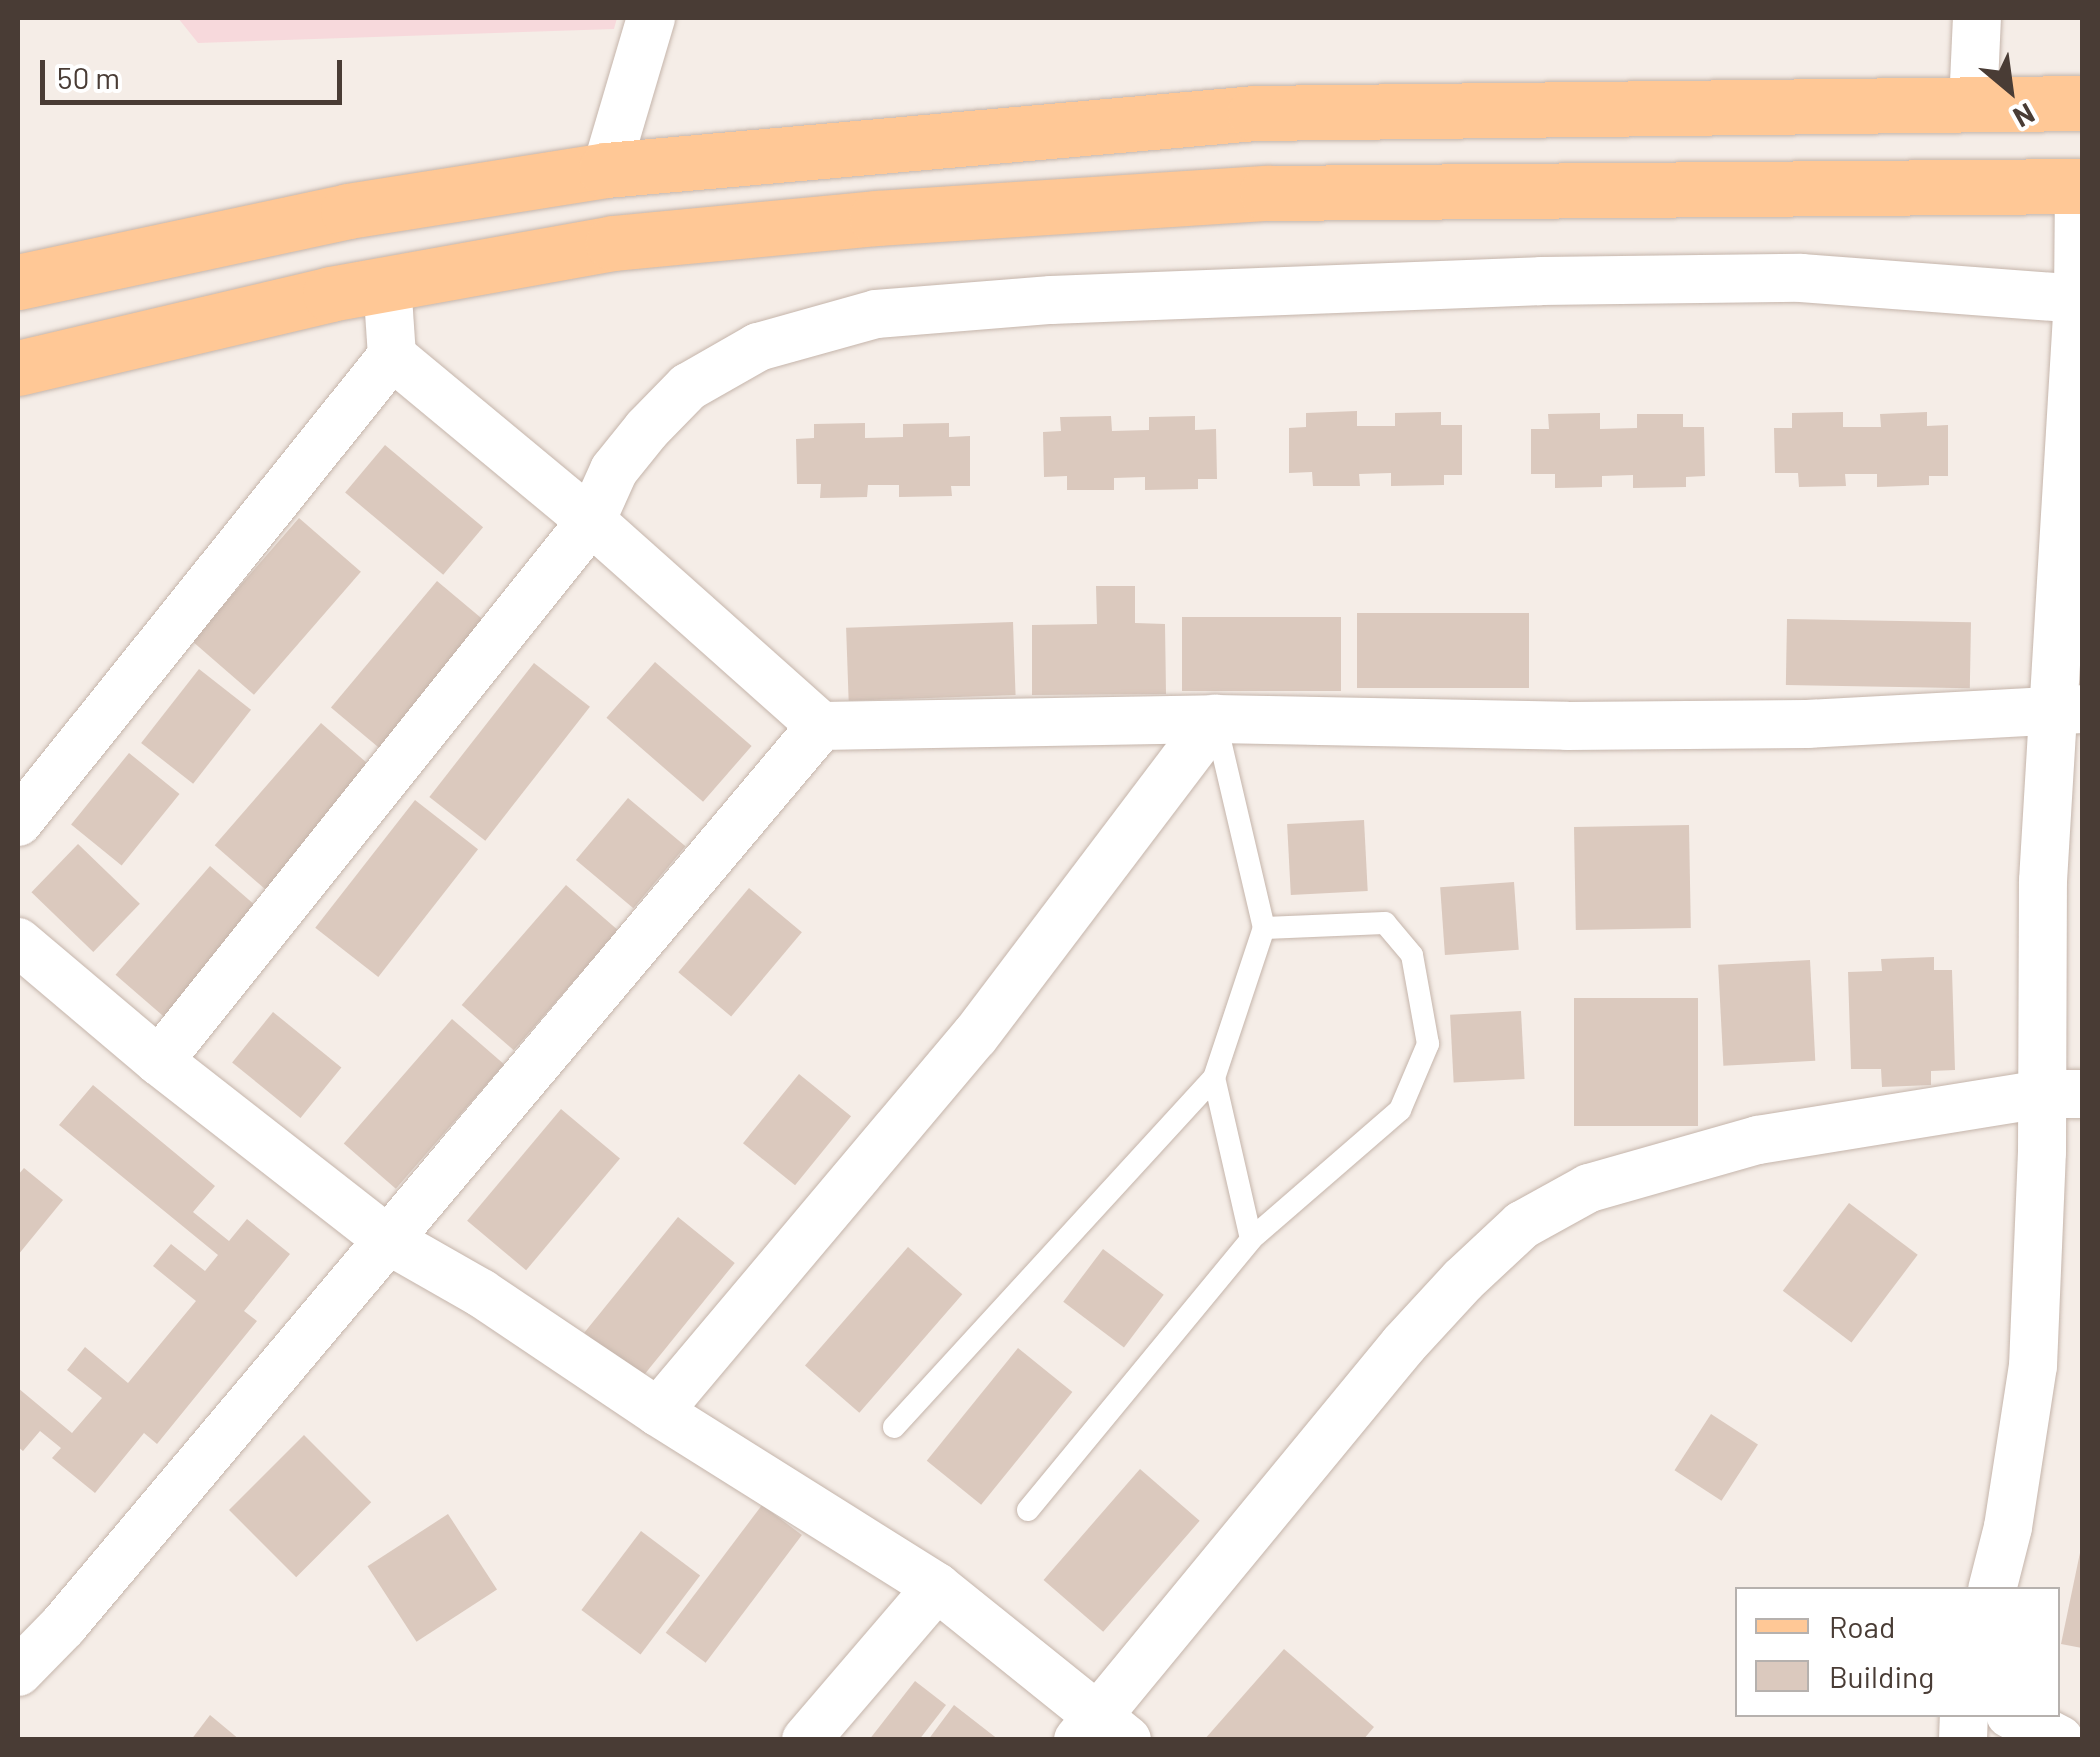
<!DOCTYPE html>
<html>
<head>
<meta charset="utf-8">
<style>
	body { margin:0 }
	#map { position:relative; width:2100px; height:1757px; overflow:hidden; background:#f5ede7; font-family:Barlow,sans-serif }
	div>[style] { position:absolute }
	.medical>* { inset:0; background:#f7d9dc }
	.building>* { inset:0; background:#dbc9be; transform-origin:0 0 }
	.roads { filter:drop-shadow(0 0 2px #c5b5ab) drop-shadow(0 0 2px #c5b5ab) }
	.lane>* { height:22px; margin:-11px; padding:0 11px; transform-origin:11px; border-radius:11px; background:#fff }
	.street>* { height:48px; margin:-24px; padding:0 24px; transform-origin:24px; border-radius:24px; background:#fff }
	.primary>* { height:55px; margin:-27.5px; padding:0 27.5px; transform-origin:27.5px; border-radius:27.5px; background:#ffc896 }
	span { translate:-50% -50%; white-space:nowrap; text-align:center; line-height:1.15; -webkit-text-stroke:9px #fff; paint-order:stroke }
	.frame { position:absolute; inset:0; border:20px solid #493c35; pointer-events:none }
	.legend { position:absolute; left:1735px; top:1587px; width:325px; height:130px; box-sizing:border-box; background:#fff; border:2px solid #b6b1ae; margin:0; padding:12px 18px; list-style:none; font-size:30px; color:#493c35 }
	.legend li { display:flex; align-items:center; gap:20px; height:50px }
	.legend b { width:50px; border:2px solid #b6b1ae }
	.north { position:absolute; left:1960px; top:40px; width:100px; height:100px; -webkit-text-stroke:8px #fff; paint-order:stroke; rotate:151deg; font-size:28px; font-weight:700; line-height:40px; text-align:center; color:#493c35 }
	.north::after { content:''; display:block; margin:auto; width:35px; height:45px; background:#493c35; clip-path:polygon(50% 0,100% 100%,50% 72%,0 100%) }
	.scale { position:absolute; left:40px; top:60px; width:302px; height:45px; box-sizing:border-box; border:5px solid #493c35; border-top:0; padding-left:12px; font-size:30px; line-height:35px; white-space:nowrap; color:#493c35; -webkit-text-stroke:8px #fff; paint-order:stroke }
</style>
</head>
<body>
<div id="map">
	<div class="medical">
		<div style="clip-path:polygon(178px 18px,617px 18px,614px 29px,198px 43px)"></div>
	</div>
	<div class="building">
		<div style="clip-path:polygon(1357px 411px,1357px 426px,1395px 426px,1395px 413px,1441px 412px,1441px 425px,1462px 425px,1462px 475px,1444px 475px,1444px 485px,1391px 486px,1391px 473px,1359px 474px,1360px 486px,1313px 486px,1312px 472px,1289px 473px,1289px 428px,1306px 427px,1306px 413px)"></div>
		<div style="clip-path:polygon(1843px 412px,1843px 427px,1881px 427px,1880px 414px,1927px 412px,1927px 426px,1948px 425px,1948px 476px,1929px 476px,1929px 485px,1877px 487px,1877px 474px,1845px 474px,1846px 486px,1799px 487px,1798px 473px,1775px 473px,1774px 428px,1792px 428px,1792px 413px)"></div>
		<div style="clip-path:polygon(1600px 413px,1600px 429px,1637px 428px,1637px 414px,1683px 414px,1683px 427px,1704px 427px,1705px 476px,1686px 477px,1686px 487px,1633px 488px,1633px 475px,1602px 476px,1602px 487px,1555px 488px,1555px 474px,1531px 474px,1531px 429px,1549px 429px,1548px 414px)"></div>
		<div style="clip-path:polygon(1111px 416px,1112px 431px,1149px 430px,1149px 417px,1195px 416px,1195px 430px,1216px 429px,1217px 479px,1198px 479px,1198px 489px,1145px 490px,1145px 477px,1114px 478px,1114px 490px,1067px 490px,1067px 476px,1044px 477px,1043px 432px,1061px 431px,1060px 417px)"></div>
		<div style="clip-path:polygon(865px 423px,865px 438px,903px 437px,903px 424px,949px 423px,949px 437px,970px 436px,970px 486px,951px 486px,952px 496px,899px 497px,899px 485px,868px 485px,867px 497px,820px 498px,821px 484px,797px 484px,796px 439px,814px 438px,814px 424px)"></div>
		<div style="left:385px;top:445px;width:128px;height:62px;rotate:40deg"></div>
		<div style="left:299px;top:518px;width:82px;height:163px;rotate:41deg"></div>
		<div style="left:437px;top:581px;width:74px;height:165px;rotate:40deg"></div>
		<div style="clip-path:polygon(1096px 586px,1135px 586px,1135px 623px,1165px 624px,1166px 694px,1032px 695px,1032px 625px,1097px 624px)"></div>
		<div style="left:1357px;top:613px;width:172px;height:75px"></div>
		<div style="left:1341px;top:617px;width:74px;height:159px;rotate:90deg"></div>
		<div style="left:1787px;top:619px;width:184px;height:66px;rotate:1deg"></div>
		<div style="left:1013px;top:622px;width:73px;height:167px;rotate:88deg"></div>
		<div style="left:655px;top:662px;width:128px;height:74px;rotate:41deg"></div>
		<div style="left:534px;top:663px;width:71px;height:170px;rotate:38deg"></div>
		<div style="left:199px;top:669px;width:66px;height:94px;rotate:38deg"></div>
		<div style="left:321px;top:723px;width:74px;height:162px;rotate:41deg"></div>
		<div style="left:129px;top:753px;width:65px;height:92px;rotate:39deg"></div>
		<div style="left:628px;top:798px;width:75px;height:81px;rotate:40deg"></div>
		<div style="left:415px;top:800px;width:80px;height:162px;rotate:38deg"></div>
		<div style="left:1364px;top:820px;width:71px;height:77px;rotate:87deg"></div>
		<div style="left:1689px;top:825px;width:103px;height:115px;rotate:89deg"></div>
		<div style="left:78px;top:844px;width:86px;height:67px;rotate:44deg"></div>
		<div style="left:210px;top:866px;width:65px;height:144px;rotate:41deg"></div>
		<div style="left:1514px;top:882px;width:68px;height:74px;rotate:86deg"></div>
		<div style="left:566px;top:885px;width:69px;height:159px;rotate:41deg"></div>
		<div style="left:749px;top:888px;width:69px;height:110px;rotate:40deg"></div>
		<div style="clip-path:polygon(1934px 957px,1934px 970px,1952px 970px,1955px 1070px,1931px 1071px,1931px 1085px,1882px 1087px,1881px 1069px,1851px 1069px,1848px 972px,1882px 971px,1881px 959px)"></div>
		<div style="left:1810px;top:960px;width:101px;height:92px;rotate:87deg"></div>
		<div style="left:1698px;top:998px;width:128px;height:124px;rotate:90deg"></div>
		<div style="left:1521px;top:1011px;width:68px;height:71px;rotate:87deg"></div>
		<div style="left:273px;top:1012px;width:88px;height:65px;rotate:39deg"></div>
		<div style="left:452px;top:1019px;width:69px;height:165px;rotate:41deg"></div>
		<div style="left:799px;top:1074px;width:67px;height:89px;rotate:39deg"></div>
		<div style="clip-path:polygon(93px 1085px,215px 1186px,193px 1212px,229px 1241px,247px 1219px,290px 1254px,244px 1311px,257px 1321px,157px 1444px,144px 1433px,95px 1493px,52px 1458px,61px 1448px,40px 1431px,23px 1451px,18px 1447px,18px 1388px,72px 1433px,102px 1398px,67px 1370px,85px 1347px,128px 1383px,196px 1301px,153px 1266px,171px 1244px,205px 1271px,218px 1255px,59px 1125px)"></div>
		<div style="left:561px;top:1109px;width:77px;height:146px;rotate:40deg"></div>
		<div style="clip-path:polygon(24px 1168px,63px 1200px,18px 1255px,18px 1175px)"></div>
		<div style="left:1849px;top:1203px;width:86px;height:110px;rotate:37deg"></div>
		<div style="left:678px;top:1217px;width:73px;height:149px;rotate:39deg"></div>
		<div style="left:908px;top:1247px;width:72px;height:157px;rotate:41deg"></div>
		<div style="left:1103px;top:1249px;width:76px;height:66px;rotate:37deg"></div>
		<div style="left:1018px;top:1348px;width:70px;height:145px;rotate:39deg"></div>
		<div style="left:1711px;top:1414px;width:56px;height:67px;rotate:33deg"></div>
		<div style="left:304px;top:1435px;width:95px;height:106px;rotate:45deg"></div>
		<div style="left:1140px;top:1469px;width:79px;height:147px;rotate:41deg"></div>
		<div style="left:762px;top:1505px;width:50px;height:160px;rotate:37deg"></div>
		<div style="left:448px;top:1514px;width:90px;height:96px;rotate:57deg"></div>
		<div style="left:641px;top:1531px;width:74px;height:99px;rotate:37deg"></div>
		<div style="clip-path:polygon(2081px 1548px,2082px 1548px,2082px 1648px,2061px 1644px)"></div>
		<div style="clip-path:polygon(1284px 1649px,1374px 1727px,1363px 1740px,1204px 1740px)"></div>
		<div style="clip-path:polygon(915px 1681px,946px 1705px,919px 1740px,869px 1740px)"></div>
		<div style="clip-path:polygon(954px 1705px,999px 1740px,928px 1740px)"></div>
		<div style="clip-path:polygon(210px 1715px,240px 1740px,191px 1740px)"></div>
	</div>
	<div class="roads">
		<div class="lane">
			<div style="left:1251px;top:1239px;width:197px;rotate:-40.9deg"></div>
			<div style="left:1400px;top:1110px;width:72px;rotate:-67deg"></div>
			<div style="left:1428px;top:1044px;width:90px;rotate:-100.2deg"></div>
			<div style="left:1412px;top:955px;width:42px;rotate:-130.2deg"></div>
			<div style="left:1385px;top:923px;width:121px;rotate:177.6deg"></div>
			<div style="left:894px;top:1427px;width:473px;rotate:-47.5deg"></div>
			<div style="left:1214px;top:1078px;width:158px;rotate:-71.6deg"></div>
			<div style="left:1264px;top:928px;width:215px;rotate:-103.2deg"></div>
			<div style="left:1028px;top:1510px;width:351px;rotate:-50.5deg"></div>
			<div style="left:1251px;top:1239px;width:165px;rotate:-102.9deg"></div>
		</div>
		<div class="street">
			<div style="left:1973px;top:105px;width:87px;rotate:-87.4deg"></div>
			<div style="left:606px;top:170px;width:159px;rotate:-73.5deg"></div>
			<div style="left:392px;top:356px;width:259px;rotate:39.7deg"></div>
			<div style="left:591px;top:521px;width:308px;rotate:41.7deg"></div>
			<div style="left:821px;top:726px;width:394px;rotate:-1deg"></div>
			<div style="left:1215px;top:719px;width:352px;rotate:1.1deg"></div>
			<div style="left:1567px;top:726px;width:240px;rotate:-0.5deg"></div>
			<div style="left:1807px;top:724px;width:275px;rotate:-3.1deg"></div>
			<div style="left:18px;top:822px;width:598px;rotate:-51.25deg"></div>
			<div style="left:392px;top:356px;width:73px;rotate:-93.9deg"></div>
			<div style="left:18px;top:942px;width:185px;rotate:40.2deg"></div>
			<div style="left:159px;top:1061px;width:291px;rotate:38deg"></div>
			<div style="left:388px;top:1240px;width:107px;rotate:29.7deg"></div>
			<div style="left:481px;top:1293px;width:213px;rotate:33.9deg"></div>
			<div style="left:159px;top:1061px;width:692px;rotate:-51.34deg"></div>
			<div style="left:591px;top:521px;width:56px;rotate:-65.7deg"></div>
			<div style="left:614px;top:470px;width:53px;rotate:-51.2deg"></div>
			<div style="left:647px;top:429px;width:59px;rotate:-45.7deg"></div>
			<div style="left:688px;top:387px;width:81px;rotate:-29.7deg"></div>
			<div style="left:758px;top:347px;width:123px;rotate:-15.6deg"></div>
			<div style="left:876px;top:314px;width:176px;rotate:-4.6deg"></div>
			<div style="left:1051px;top:300px;width:490px;rotate:-2.2deg"></div>
			<div style="left:1541px;top:281px;width:260px;rotate:-0.7deg"></div>
			<div style="left:1801px;top:278px;width:282px;rotate:4.3deg"></div>
			<div style="left:1992px;top:1590px;width:65px;rotate:-75.7deg"></div>
			<div style="left:2008px;top:1527px;width:163px;rotate:-81.2deg"></div>
			<div style="left:2033px;top:1366px;width:214px;rotate:-87.6deg"></div>
			<div style="left:2042px;top:1152px;width:271px;rotate:-89.8deg"></div>
			<div style="left:2043px;top:881px;width:583px;rotate:-86.56deg"></div>
			<div style="left:2078px;top:299px;width:113px;rotate:-89.5deg"></div>
			<div style="left:18px;top:1672px;width:64px;rotate:-45.6deg"></div>
			<div style="left:63px;top:1626px;width:1177px;rotate:-49.9deg"></div>
			<div style="left:2010px;top:1714px;width:56px;rotate:27.5deg"></div>
			<div style="left:806px;top:1740px;width:201px;rotate:-49.4deg"></div>
			<div style="left:1078px;top:1740px;width:513px;rotate:-50.54deg"></div>
			<div style="left:1404px;top:1344px;width:87px;rotate:-47.3deg"></div>
			<div style="left:1463px;top:1280px;width:81px;rotate:-43deg"></div>
			<div style="left:1522px;top:1225px;width:77px;rotate:-28.9deg"></div>
			<div style="left:1589px;top:1188px;width:176px;rotate:-15.9deg"></div>
			<div style="left:1758px;top:1140px;width:287px;rotate:-9.2deg"></div>
			<div style="left:2041px;top:1094px;width:41px"></div>
			<div style="left:1127px;top:1740px;width:244px;rotate:-141.2deg"></div>
			<div style="left:937px;top:1587px;width:329px;rotate:-147.9deg"></div>
			<div style="left:658px;top:1412px;width:492px;rotate:-49.9deg"></div>
			<div style="left:975px;top:1036px;width:398px;rotate:-52.9deg"></div>
			<div style="left:1963px;top:1740px;width:26px;rotate:-88deg"></div>
		</div>
		<div class="primary">
			<div style="left:18px;top:282px;width:338px;rotate:-12.1deg"></div>
			<div style="left:348px;top:211px;width:261px;rotate:-9deg"></div>
			<div style="left:606px;top:170px;width:651px;rotate:-5.02deg"></div>
			<div style="left:1255px;top:113px;width:827px;rotate:-0.69deg"></div>
			<div style="left:18px;top:368px;width:321px;rotate:-13.3deg"></div>
			<div style="left:330px;top:294px;width:288px;rotate:-10.2deg"></div>
			<div style="left:613px;top:243px;width:265px;rotate:-5.4deg"></div>
			<div style="left:877px;top:218px;width:391px;rotate:-3.7deg"></div>
			<div style="left:1267px;top:193px;width:815px;rotate:-0.49deg"></div>
		</div>
	</div>
	<div class="frame"></div>
	<ul class="legend">
	<li><b style="height:12px;background:#ffc896"></b>Road</li>
	<li><b style="height:28px;background:#dbc9be"></b>Building</li>
	</ul>
	<div class="north">N</div>
	<div class="scale">50 m</div>
</div>
</body>
</html>
